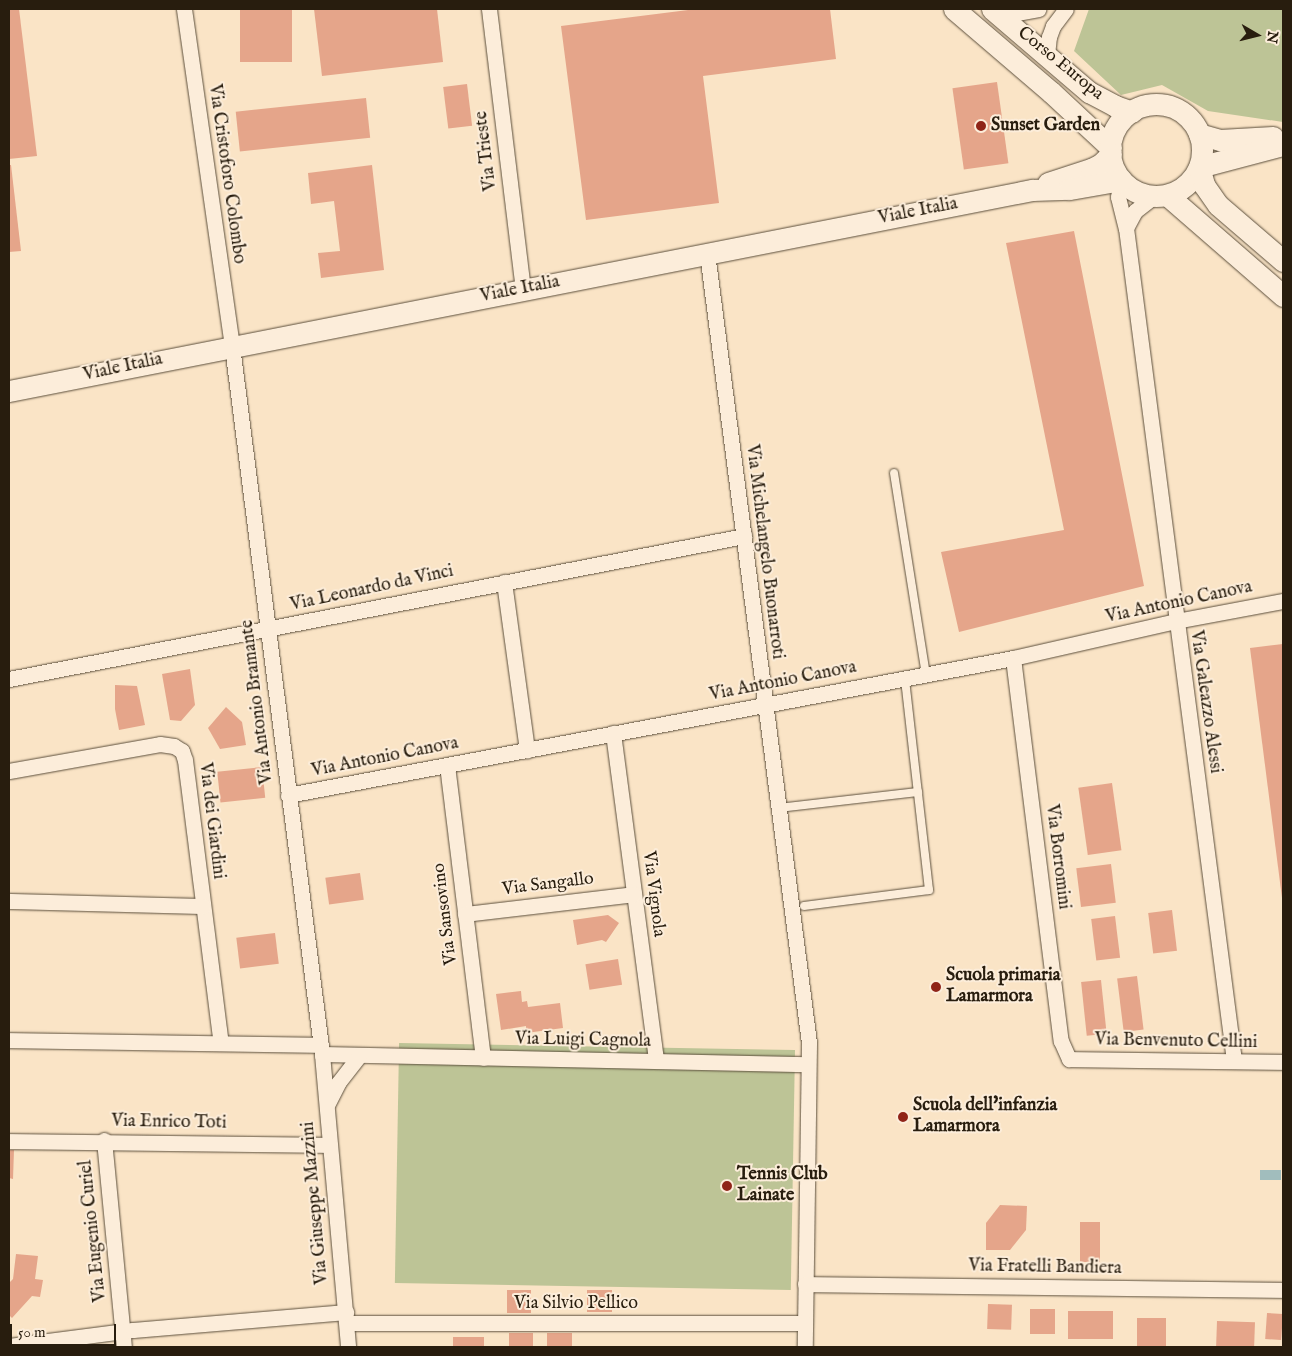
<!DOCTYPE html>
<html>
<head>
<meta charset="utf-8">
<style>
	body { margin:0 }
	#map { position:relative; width:1292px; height:1356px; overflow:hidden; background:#fae4c6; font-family:"IM FELL English",serif }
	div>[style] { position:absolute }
	.green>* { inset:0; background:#bdc496; transform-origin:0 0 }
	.water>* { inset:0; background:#a1bdbd; transform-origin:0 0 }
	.building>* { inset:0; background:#e5a58a; transform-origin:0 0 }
	.roads { filter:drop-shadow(0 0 1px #5c4f3c) drop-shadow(0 0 1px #5c4f3c) }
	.lane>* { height:8px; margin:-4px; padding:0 4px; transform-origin:4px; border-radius:4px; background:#fcedda }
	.street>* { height:15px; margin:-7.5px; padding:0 7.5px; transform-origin:7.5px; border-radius:7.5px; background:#fcedda }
	.secondary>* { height:21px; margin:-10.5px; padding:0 10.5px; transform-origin:10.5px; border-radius:10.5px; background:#fcedda }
	.secondary>.ring { margin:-10.5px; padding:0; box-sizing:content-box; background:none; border:21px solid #fcedda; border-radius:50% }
	.dots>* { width:14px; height:14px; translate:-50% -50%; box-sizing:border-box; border:2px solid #fcedda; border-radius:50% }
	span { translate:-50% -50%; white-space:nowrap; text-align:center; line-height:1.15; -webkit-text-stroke:4px #fcedda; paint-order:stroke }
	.street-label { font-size:18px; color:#281d0e }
	.poi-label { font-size:18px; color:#281d0e; font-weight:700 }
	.left { translate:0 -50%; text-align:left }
	.frame { position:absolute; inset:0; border:10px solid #281d0e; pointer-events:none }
	.north { position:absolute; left:1232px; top:10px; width:50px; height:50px; -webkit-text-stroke:4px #fcedda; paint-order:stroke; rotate:98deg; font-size:14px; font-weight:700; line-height:20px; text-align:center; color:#281d0e }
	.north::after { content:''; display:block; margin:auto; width:18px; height:22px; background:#281d0e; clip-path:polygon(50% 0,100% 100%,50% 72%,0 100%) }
	.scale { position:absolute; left:10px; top:1324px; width:106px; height:22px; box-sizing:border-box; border:2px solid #281d0e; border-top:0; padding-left:6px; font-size:15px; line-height:18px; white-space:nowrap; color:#281d0e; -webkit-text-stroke:4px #fcedda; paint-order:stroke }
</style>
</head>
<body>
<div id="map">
	<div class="green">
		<div style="clip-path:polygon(1089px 9px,1283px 9px,1283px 122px,1208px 111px,1162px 85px,1121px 95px,1074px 51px)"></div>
		<div style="left:795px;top:1050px;width:240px;height:396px;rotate:91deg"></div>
	</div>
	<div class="water">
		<div style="left:1260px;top:1170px;width:21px;height:10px"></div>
	</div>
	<div class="building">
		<div style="clip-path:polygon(9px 9px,19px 9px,37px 156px,9px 159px)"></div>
		<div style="left:240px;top:9px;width:52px;height:53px"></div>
		<div style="clip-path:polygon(314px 9px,437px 9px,443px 62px,322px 76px)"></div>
		<div style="clip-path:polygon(696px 9px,830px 9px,836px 59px,703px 76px,719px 203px,586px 220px,561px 26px)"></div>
		<div style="left:997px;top:82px;width:82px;height:45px;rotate:82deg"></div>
		<div style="left:467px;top:84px;width:42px;height:24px;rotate:83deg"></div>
		<div style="left:366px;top:98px;width:40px;height:131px;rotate:84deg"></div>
		<div style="clip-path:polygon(9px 165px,11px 165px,21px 251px,9px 252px)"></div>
		<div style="clip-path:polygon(372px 165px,384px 270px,321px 278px,318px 253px,340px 251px,334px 201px,311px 204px,308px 173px)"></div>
		<div style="clip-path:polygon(1074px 231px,1144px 586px,959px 632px,941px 552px,1064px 530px,1006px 243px)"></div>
		<div style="clip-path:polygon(1283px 644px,1283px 898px,1282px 898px,1250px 648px)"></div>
		<div style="clip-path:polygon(190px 669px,195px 705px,181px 721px,170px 720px,162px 674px)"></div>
		<div style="clip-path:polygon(115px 685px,137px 686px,145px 725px,119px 730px,115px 709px)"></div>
		<div style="clip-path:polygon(226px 707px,242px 722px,246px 745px,220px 749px,208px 728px)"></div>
		<div style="left:262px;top:767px;width:31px;height:45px;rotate:84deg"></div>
		<div style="left:1112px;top:783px;width:68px;height:34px;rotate:82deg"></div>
		<div style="left:1111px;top:864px;width:39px;height:35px;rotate:83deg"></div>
		<div style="left:360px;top:873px;width:27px;height:35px;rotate:82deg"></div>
		<div style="left:1172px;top:910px;width:41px;height:24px;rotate:83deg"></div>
		<div style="clip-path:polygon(608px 915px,619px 923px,606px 942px,602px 940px,577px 945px,573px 920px)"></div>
		<div style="left:1115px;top:916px;width:42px;height:24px;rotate:83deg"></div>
		<div style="left:275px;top:933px;width:31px;height:39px;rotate:83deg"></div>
		<div style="left:618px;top:959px;width:26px;height:33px;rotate:81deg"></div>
		<div style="left:1137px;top:976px;width:54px;height:20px;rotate:83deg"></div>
		<div style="left:1101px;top:980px;width:54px;height:20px;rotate:84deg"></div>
		<div style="clip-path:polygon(521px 991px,522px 1002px,527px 1001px,528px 1007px,560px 1003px,563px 1028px,526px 1033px,526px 1026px,501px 1030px,496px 994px)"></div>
		<div style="clip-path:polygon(9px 1150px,14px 1150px,13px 1179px,9px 1178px)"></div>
		<div style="clip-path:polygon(1000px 1205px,1027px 1206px,1026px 1230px,1010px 1250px,986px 1250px,986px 1223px)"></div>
		<div style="left:1080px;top:1222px;width:20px;height:40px"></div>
		<div style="clip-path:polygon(16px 1254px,38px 1256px,35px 1279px,43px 1280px,40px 1297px,32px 1296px,12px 1318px,9px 1315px,9px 1283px,13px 1279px)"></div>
		<div style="left:507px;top:1290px;width:24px;height:23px"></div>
		<div style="left:587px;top:1290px;width:25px;height:22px"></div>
		<div style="left:988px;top:1304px;width:24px;height:25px;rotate:2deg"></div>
		<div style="left:1030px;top:1309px;width:25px;height:25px"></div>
		<div style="left:1068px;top:1311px;width:45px;height:28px"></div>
		<div style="left:1267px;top:1313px;width:16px;height:26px;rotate:4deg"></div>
		<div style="left:1137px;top:1318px;width:29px;height:29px"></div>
		<div style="left:1217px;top:1321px;width:38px;height:25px;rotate:2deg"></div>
		<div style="left:509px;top:1333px;width:24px;height:14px"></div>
		<div style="left:547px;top:1333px;width:25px;height:14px"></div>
		<div style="left:453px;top:1337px;width:31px;height:10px"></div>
	</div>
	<div class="roads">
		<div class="lane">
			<div style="left:894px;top:473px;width:205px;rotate:81deg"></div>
			<div style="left:778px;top:808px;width:141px;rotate:-6.5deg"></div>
			<div style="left:804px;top:906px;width:126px;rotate:-7.3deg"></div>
			<div style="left:929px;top:890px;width:213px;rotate:-96.5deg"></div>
		</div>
		<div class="street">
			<div style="left:184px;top:9px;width:340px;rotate:81.9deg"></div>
			<div style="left:232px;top:346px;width:714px;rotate:82.76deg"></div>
			<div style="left:322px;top:1054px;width:294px;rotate:84.9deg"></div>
			<div style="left:489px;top:9px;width:282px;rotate:83.1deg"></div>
			<div style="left:1000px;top:16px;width:39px;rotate:-10deg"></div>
			<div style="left:1047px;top:55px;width:18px;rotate:-84deg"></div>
			<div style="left:1049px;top:37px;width:12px;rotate:-70deg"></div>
			<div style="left:1053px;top:26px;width:21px;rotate:-53deg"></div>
			<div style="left:1121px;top:180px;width:17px;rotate:100deg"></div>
			<div style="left:1118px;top:197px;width:32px;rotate:76deg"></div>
			<div style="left:1126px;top:228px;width:840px;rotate:82.61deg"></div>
			<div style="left:1126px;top:228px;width:19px;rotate:-62deg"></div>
			<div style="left:1135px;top:211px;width:24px;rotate:-38deg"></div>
			<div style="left:707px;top:253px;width:797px;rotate:82.64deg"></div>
			<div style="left:809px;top:1043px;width:304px;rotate:90.8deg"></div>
			<div style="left:504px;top:582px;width:170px;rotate:82.2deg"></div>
			<div style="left:1013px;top:658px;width:386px;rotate:82.9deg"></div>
			<div style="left:1061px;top:1041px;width:20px;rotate:66deg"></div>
			<div style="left:1069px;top:1059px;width:214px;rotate:0.8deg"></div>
			<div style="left:9px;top:679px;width:749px;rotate:-11.01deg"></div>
			<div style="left:613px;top:733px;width:330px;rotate:82.5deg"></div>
			<div style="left:447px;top:765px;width:295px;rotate:83deg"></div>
			<div style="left:9px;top:771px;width:153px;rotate:-10.1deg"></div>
			<div style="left:160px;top:744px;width:14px;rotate:8deg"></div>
			<div style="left:174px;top:746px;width:9px;rotate:32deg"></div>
			<div style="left:182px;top:751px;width:9px;rotate:72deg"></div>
			<div style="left:185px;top:760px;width:285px;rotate:82.8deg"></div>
			<div style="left:288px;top:795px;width:738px;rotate:-10.7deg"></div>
			<div style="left:1013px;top:658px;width:167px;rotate:-12.8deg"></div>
			<div style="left:1176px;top:621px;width:109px;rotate:-10.6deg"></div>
			<div style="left:9px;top:901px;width:194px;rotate:1.5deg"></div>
			<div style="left:465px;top:914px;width:170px;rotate:-6.7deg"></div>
			<div style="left:9px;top:1040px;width:312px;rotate:0.9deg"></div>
			<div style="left:322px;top:1054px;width:486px;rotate:1.2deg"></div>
			<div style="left:327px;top:1105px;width:25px;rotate:-63deg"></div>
			<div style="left:338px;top:1083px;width:34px;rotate:-52deg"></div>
			<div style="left:104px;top:1140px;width:208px;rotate:84.5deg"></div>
			<div style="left:9px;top:1141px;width:320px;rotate:0.7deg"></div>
			<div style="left:805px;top:1284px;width:478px;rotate:0.7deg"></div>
			<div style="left:347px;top:1323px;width:458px"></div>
			<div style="left:9px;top:1346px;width:125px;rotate:-7.4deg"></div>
			<div style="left:133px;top:1330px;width:214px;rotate:-4.8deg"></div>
		</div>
		<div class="secondary">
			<div style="left:954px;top:9px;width:128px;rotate:40.6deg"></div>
			<div style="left:1051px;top:92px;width:82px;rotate:43deg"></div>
			<div style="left:992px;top:9px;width:128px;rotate:40.6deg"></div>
			<div style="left:1089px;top:92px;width:30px;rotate:28deg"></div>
			<div style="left:1115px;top:106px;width:18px;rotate:19deg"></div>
			<div class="ring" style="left:1110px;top:104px;width:71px;height:71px"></div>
			<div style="left:1199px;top:134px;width:22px;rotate:16deg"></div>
			<div style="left:1220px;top:140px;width:53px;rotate:-3.2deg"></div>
			<div style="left:1199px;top:167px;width:19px;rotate:74deg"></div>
			<div style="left:1204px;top:185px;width:24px;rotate:55deg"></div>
			<div style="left:1218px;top:205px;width:86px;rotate:40.7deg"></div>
			<div style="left:1199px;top:167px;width:87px;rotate:-14.7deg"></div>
			<div style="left:1048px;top:183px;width:45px;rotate:-18deg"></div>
			<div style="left:1091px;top:169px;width:11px;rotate:-27deg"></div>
			<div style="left:1101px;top:164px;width:14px;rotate:-45deg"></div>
			<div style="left:1167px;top:195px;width:154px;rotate:41deg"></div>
			<div style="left:9px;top:391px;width:1043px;rotate:-11.12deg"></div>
			<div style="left:1032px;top:190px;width:37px;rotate:-2deg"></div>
			<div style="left:1069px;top:189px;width:53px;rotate:-9.8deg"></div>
		</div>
	</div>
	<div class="dots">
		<div style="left:981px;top:126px;background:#8f2418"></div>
		<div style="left:936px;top:987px;background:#8f2418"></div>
		<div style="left:903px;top:1117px;background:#8f2418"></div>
		<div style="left:727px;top:1186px;background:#8f2418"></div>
	</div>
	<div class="street-label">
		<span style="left:1060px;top:64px;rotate:39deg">Corso Europa</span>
		<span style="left:487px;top:151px;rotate:-97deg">Via Trieste</span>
		<span style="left:226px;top:174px;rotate:82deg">Via Cristoforo Colombo</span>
		<span style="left:918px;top:212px;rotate:-11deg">Viale Italia</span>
		<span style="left:520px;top:290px;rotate:-11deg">Viale Italia</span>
		<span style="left:123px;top:368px;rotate:-12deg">Viale Italia</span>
		<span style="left:764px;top:552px;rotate:83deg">Via Michelangelo Buonarroti</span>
		<span style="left:372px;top:589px;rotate:-12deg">Via Leonardo da Vinci</span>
		<span style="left:1179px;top:603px;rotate:-12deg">Via Antonio Canova</span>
		<span style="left:783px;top:682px;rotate:-11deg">Via Antonio Canova</span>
		<span style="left:258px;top:702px;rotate:-97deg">Via Antonio Bramante</span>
		<span style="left:1205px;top:702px;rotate:82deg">Via Galeazzo Alessi</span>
		<span style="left:385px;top:758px;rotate:-11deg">Via Antonio Canova</span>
		<span style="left:211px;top:821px;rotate:83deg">Via dei Giardini</span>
		<span style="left:1057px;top:857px;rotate:83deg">Via Borromini</span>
		<span style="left:548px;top:885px;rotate:-7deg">Via Sangallo</span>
		<span style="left:653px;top:894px;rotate:83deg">Via Vignola</span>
		<span style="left:446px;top:914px;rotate:-97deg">Via Sansovino</span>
		<span style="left:583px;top:1041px;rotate:1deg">Via Luigi Cagnola</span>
		<span style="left:1176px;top:1042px;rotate:1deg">Via Benvenuto Cellini</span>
		<span style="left:169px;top:1123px;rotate:1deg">Via Enrico Toti</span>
		<span style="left:316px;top:1203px;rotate:-95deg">Via Giuseppe Mazzini</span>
		<span style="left:94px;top:1231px;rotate:-96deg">Via Eugenio Curiel</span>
		<span style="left:1045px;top:1268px;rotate:1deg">Via Fratelli Bandiera</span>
		<span style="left:576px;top:1304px">Via Silvio Pellico</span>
	</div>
	<div class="poi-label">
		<span class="left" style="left:991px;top:126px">Sunset Garden</span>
		<span class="left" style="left:946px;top:987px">Scuola primaria<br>Lamarmora</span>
		<span class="left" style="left:913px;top:1117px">Scuola dell'infanzia<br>Lamarmora</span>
		<span class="left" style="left:737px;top:1186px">Tennis Club<br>Lainate</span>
	</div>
	<div class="frame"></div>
	<div class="north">N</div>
	<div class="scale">50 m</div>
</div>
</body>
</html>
